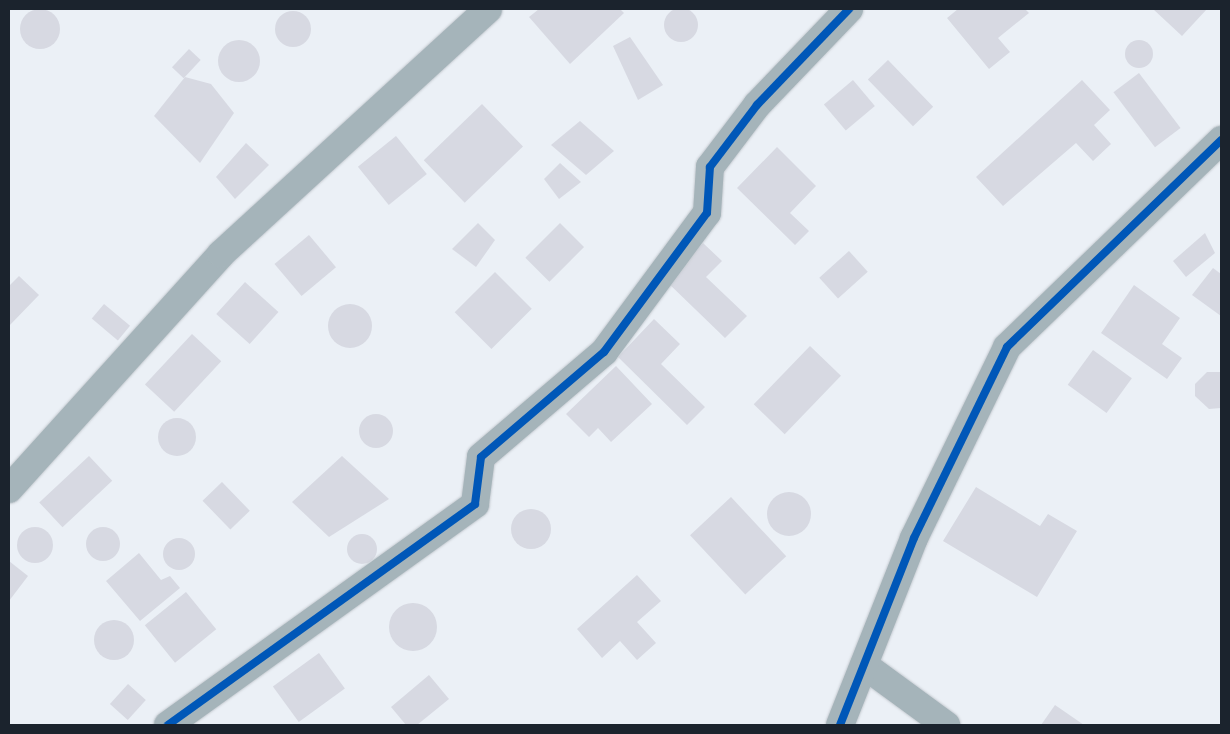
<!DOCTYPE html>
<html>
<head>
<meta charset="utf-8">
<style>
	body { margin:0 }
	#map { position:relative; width:1230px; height:734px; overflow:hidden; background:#ebf0f6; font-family:"PT Sans",sans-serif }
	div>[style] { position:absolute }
	.building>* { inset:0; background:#d7d9e2; transform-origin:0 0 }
	.round { border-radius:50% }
	.roads { filter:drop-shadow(0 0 1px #c6cbd1) drop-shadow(0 0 1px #c6cbd1) }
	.street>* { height:28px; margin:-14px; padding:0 14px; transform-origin:14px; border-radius:14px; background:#a5b4ba }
	.cycleway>* { height:8px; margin:-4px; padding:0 4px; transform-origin:4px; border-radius:4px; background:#0057b8 }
	span { translate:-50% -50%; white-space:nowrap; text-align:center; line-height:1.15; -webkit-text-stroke:4px #fff; paint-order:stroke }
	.frame { position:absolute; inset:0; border:10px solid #1b232d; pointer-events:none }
</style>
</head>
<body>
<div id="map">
	<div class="building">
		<div class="round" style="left:664px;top:8px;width:34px;height:34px"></div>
		<div style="clip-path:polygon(539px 9px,620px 9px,624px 13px,570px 64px,529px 17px)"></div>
		<div style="clip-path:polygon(958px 9px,1025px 9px,1029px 13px,998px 38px,1010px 52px,989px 69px,947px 18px)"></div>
		<div style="clip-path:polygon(1153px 9px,1207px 9px,1182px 36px)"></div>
		<div class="round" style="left:20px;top:9px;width:40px;height:40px"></div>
		<div class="round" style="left:275px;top:11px;width:36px;height:36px"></div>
		<div style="clip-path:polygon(630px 37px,663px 85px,638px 100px,613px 46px)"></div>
		<div class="round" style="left:1125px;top:40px;width:28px;height:28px"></div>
		<div class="round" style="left:218px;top:40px;width:42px;height:42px"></div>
		<div style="left:189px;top:49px;width:16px;height:25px;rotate:43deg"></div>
		<div style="left:888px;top:60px;width:65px;height:28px;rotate:46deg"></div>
		<div style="left:1139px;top:73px;width:69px;height:32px;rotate:53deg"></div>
		<div style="clip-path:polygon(185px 77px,211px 84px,234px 113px,200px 163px,154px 116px)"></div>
		<div style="left:853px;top:80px;width:34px;height:38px;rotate:50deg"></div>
		<div style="clip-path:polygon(1082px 80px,1110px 110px,1094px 125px,1111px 144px,1093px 161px,1076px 143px,1003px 206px,976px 177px)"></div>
		<div style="left:482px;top:104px;width:59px;height:81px;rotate:46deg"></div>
		<div style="clip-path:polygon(580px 121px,614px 151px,586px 175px,551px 145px)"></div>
		<div style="left:396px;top:136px;width:49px;height:49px;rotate:51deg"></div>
		<div style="clip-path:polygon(246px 143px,269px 165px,235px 199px,216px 177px)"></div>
		<div style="clip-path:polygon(777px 147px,816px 186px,790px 213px,809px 231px,795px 245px,737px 188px)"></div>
		<div style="clip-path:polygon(560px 163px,581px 182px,559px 199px,544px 179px)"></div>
		<div style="clip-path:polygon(478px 223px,495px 240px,476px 267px,452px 249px)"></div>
		<div style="left:560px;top:223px;width:34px;height:49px;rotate:45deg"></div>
		<div style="clip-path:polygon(1205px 233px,1215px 253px,1186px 277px,1173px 261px)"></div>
		<div style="left:309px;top:235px;width:42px;height:45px;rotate:50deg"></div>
		<div style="clip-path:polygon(703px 243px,722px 261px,706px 277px,747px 316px,725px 338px,666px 281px)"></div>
		<div style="left:849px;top:251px;width:28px;height:40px;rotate:48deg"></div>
		<div style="clip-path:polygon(1213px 268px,1221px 274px,1221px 316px,1192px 295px)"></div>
		<div style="left:495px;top:272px;width:52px;height:57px;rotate:45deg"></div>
		<div style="clip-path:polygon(19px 276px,39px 295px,9px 326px,9px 286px)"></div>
		<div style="left:245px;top:282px;width:45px;height:43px;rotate:42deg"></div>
		<div style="clip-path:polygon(1134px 285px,1180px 318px,1162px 344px,1182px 358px,1167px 379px,1101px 333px)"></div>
		<div style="left:104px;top:304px;width:34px;height:19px;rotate:40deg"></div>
		<div class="round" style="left:328px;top:304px;width:44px;height:44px"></div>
		<div style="clip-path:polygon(654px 319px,680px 344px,661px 364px,705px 407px,687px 425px,618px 357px)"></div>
		<div style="left:192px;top:334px;width:40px;height:69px;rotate:43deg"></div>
		<div style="left:810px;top:346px;width:43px;height:81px;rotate:44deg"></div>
		<div style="left:1093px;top:350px;width:48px;height:43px;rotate:36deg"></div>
		<div style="clip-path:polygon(616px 366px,652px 404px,611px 442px,598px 428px,589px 437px,566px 414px)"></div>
		<div style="clip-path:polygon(1207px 372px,1221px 372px,1221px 408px,1209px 409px,1195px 396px,1195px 384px)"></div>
		<div class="round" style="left:359px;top:414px;width:34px;height:34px"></div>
		<div class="round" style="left:158px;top:418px;width:38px;height:38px"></div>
		<div style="left:89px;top:456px;width:34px;height:68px;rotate:47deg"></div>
		<div style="clip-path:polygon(342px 456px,389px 499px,329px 537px,292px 502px)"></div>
		<div style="left:222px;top:482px;width:40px;height:27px;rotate:46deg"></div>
		<div style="clip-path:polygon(976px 487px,1040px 526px,1048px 514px,1077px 531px,1037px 597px,943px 541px)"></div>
		<div class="round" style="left:767px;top:492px;width:44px;height:44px"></div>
		<div style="left:731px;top:497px;width:81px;height:56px;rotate:47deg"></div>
		<div class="round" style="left:511px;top:509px;width:40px;height:40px"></div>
		<div class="round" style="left:86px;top:527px;width:34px;height:34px"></div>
		<div class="round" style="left:17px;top:527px;width:36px;height:36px"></div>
		<div class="round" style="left:347px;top:534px;width:30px;height:30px"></div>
		<div class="round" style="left:163px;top:538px;width:32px;height:32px"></div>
		<div style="clip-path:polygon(139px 553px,161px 580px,170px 576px,180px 588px,140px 621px,106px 581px)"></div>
		<div style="clip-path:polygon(9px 561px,28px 576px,9px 601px)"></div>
		<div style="clip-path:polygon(637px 575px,661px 601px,637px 622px,656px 643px,637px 660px,620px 641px,602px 658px,577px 629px)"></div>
		<div style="left:186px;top:592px;width:48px;height:53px;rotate:51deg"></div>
		<div class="round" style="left:389px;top:603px;width:48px;height:48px"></div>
		<div class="round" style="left:94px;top:620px;width:40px;height:40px"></div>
		<div style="left:319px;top:653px;width:44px;height:57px;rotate:54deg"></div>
		<div style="clip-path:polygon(429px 675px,449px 699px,417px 725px,406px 725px,391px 707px)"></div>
		<div style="left:128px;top:684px;width:24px;height:27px;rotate:42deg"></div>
		<div style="clip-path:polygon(1055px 705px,1084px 725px,1041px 725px)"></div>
	</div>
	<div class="roads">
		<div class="street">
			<div style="left:9px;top:489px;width:316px;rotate:-47.9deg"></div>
			<div style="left:221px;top:254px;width:362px;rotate:-42.5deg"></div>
			<div style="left:864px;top:665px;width:102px;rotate:36.2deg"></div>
			<div style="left:168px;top:725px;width:378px;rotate:-35.7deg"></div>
			<div style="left:475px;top:504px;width:47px;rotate:-82.7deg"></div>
			<div style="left:481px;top:457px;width:162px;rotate:-40.5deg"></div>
			<div style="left:604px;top:352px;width:173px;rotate:-53.5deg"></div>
			<div style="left:707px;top:213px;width:46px;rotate:-86.3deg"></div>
			<div style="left:710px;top:167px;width:78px;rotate:-52.8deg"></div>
			<div style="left:757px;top:105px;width:133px;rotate:-46.2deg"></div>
			<div style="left:840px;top:725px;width:201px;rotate:-68.4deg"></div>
			<div style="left:914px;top:538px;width:212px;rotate:-64deg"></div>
			<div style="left:1007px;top:347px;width:298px;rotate:-44deg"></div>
		</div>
	</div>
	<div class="cycleway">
		<div style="left:168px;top:725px;width:378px;rotate:-35.7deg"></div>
		<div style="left:475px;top:504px;width:47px;rotate:-82.7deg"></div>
		<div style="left:481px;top:457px;width:162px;rotate:-40.5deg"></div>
		<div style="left:604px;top:352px;width:173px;rotate:-53.5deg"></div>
		<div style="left:707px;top:213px;width:46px;rotate:-86.3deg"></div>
		<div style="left:710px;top:167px;width:78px;rotate:-52.8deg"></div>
		<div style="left:757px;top:105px;width:133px;rotate:-46.2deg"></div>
		<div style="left:840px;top:725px;width:201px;rotate:-68.4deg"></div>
		<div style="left:914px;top:538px;width:212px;rotate:-64deg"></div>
		<div style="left:1007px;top:347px;width:298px;rotate:-44deg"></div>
	</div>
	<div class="frame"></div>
</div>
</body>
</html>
